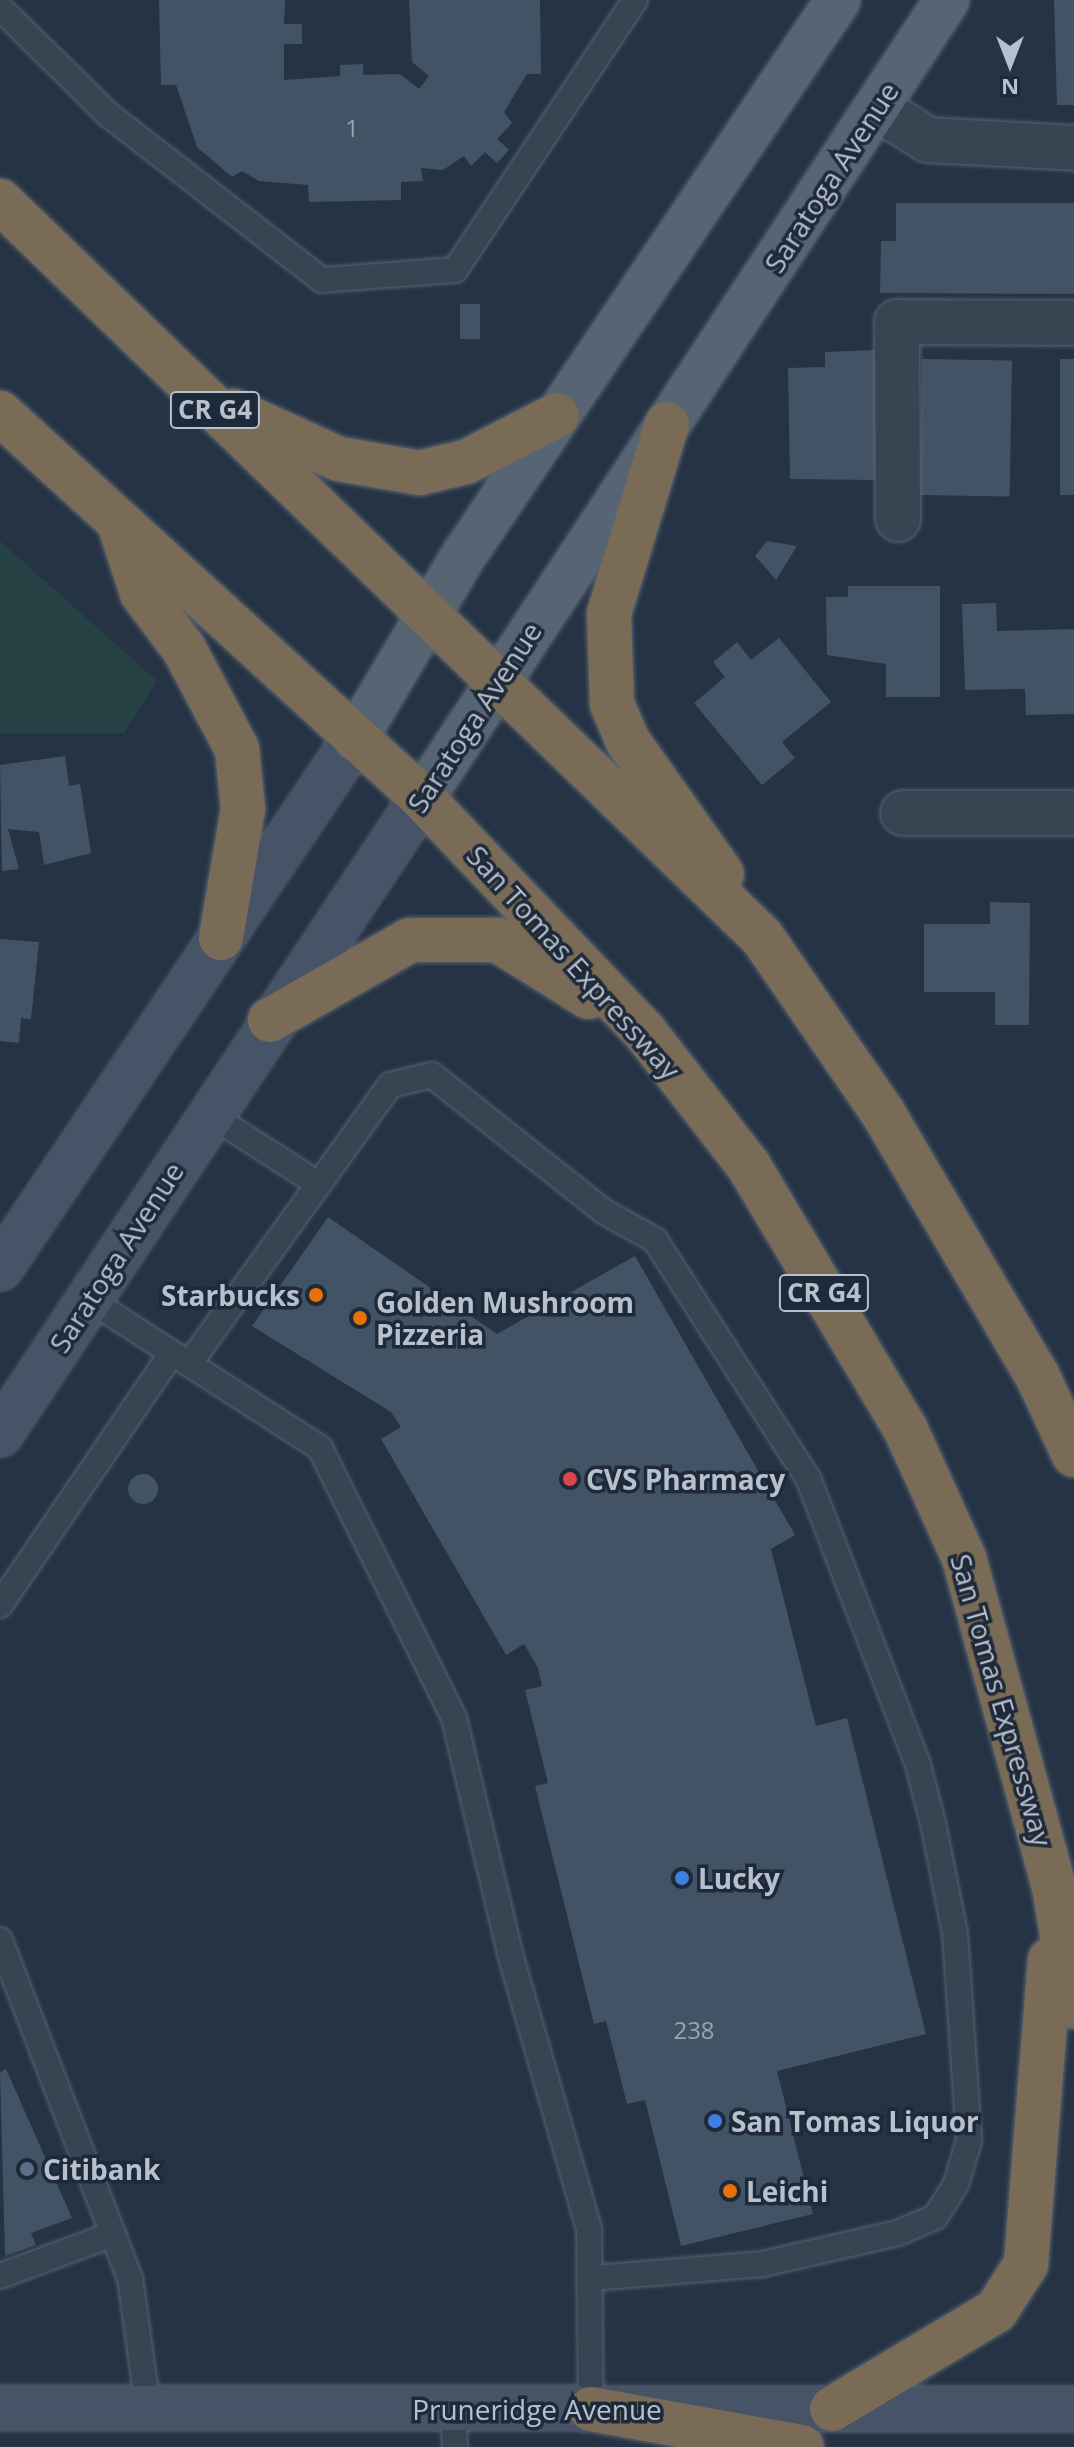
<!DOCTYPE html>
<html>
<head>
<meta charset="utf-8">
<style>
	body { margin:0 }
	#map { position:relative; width:1074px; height:2447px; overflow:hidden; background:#253344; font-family:"Open Sans",sans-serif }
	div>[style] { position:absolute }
	.green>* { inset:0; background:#274245 }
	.building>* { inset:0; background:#435366; transform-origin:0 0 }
	.round { border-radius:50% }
	.roads { filter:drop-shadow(0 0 2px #586271) drop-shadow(0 0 2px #586271) }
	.lane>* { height:24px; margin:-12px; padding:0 12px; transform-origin:12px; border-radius:12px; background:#394453 }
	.street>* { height:44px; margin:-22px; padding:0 22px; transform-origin:22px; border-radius:22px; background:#394453 }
	.secondary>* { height:44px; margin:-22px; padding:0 22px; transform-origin:22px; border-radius:22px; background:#475367 }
	.primary>* { height:44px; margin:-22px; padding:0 22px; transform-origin:22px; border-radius:22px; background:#576473 }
	.highway>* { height:44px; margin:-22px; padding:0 22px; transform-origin:22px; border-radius:22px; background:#7a6b56 }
	.dots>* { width:22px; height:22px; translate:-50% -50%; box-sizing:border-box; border:4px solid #1e2939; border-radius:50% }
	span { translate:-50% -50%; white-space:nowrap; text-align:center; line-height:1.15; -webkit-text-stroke:7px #1e2939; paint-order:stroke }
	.number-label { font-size:24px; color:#9aa5b3 }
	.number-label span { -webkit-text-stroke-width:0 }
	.shield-label span { padding:2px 6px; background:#1e2939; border:2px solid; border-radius:6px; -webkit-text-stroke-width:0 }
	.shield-label { font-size:26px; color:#b7c0cd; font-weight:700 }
	.street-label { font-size:28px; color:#b7c0cd }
	.poi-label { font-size:28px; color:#b7c0cd; font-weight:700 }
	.right { translate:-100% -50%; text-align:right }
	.left { translate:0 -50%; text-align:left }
	.north { position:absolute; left:970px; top:24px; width:80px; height:80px; -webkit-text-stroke:6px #1e2939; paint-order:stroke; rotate:180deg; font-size:22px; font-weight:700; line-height:32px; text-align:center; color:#b7c0cd }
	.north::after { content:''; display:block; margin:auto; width:28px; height:36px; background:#b7c0cd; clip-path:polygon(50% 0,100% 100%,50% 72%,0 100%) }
</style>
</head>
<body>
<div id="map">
	<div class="green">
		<div style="clip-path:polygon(0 541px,157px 681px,124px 733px,0 733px)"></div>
	</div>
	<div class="building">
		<div style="clip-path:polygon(159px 0,285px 0,284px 24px,302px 24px,302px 44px,284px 44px,284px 80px,340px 76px,340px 65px,363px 64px,363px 75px,400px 74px,419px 89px,429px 76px,412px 62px,409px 0,540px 0,541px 74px,527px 74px,504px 112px,512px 123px,497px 139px,509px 150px,497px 163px,485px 152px,471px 166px,464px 156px,443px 170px,421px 168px,423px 181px,401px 182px,401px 200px,309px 202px,308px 185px,259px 181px,242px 171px,232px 177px,197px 147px,176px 85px,161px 85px)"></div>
		<div style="clip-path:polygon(1054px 0,1074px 0,1074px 105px,1057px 105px)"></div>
		<div style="clip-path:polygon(896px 203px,1074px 203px,1074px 294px,880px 293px,881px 241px,896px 241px)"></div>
		<div style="left:460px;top:304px;width:20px;height:35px"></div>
		<div style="clip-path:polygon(875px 350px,876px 480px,790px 479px,788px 368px,825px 367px,825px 352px)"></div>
		<div style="left:922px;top:359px;width:90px;height:136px;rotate:1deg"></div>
		<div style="left:1060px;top:359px;width:14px;height:136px"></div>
		<div style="clip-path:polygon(767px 541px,797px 546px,776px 580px,755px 556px)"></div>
		<div style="clip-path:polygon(848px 586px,940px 586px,940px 697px,886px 697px,886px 664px,827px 655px,826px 597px,848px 597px)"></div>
		<div style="clip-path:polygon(996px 603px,997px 631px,1074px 629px,1074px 714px,1026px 715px,1025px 689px,965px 690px,962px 604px)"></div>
		<div style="clip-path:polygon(779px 638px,831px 702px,782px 742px,795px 758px,762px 785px,694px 703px,725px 677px,713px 662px,737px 642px,751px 660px)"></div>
		<div style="clip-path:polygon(65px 756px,69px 786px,80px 784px,91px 853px,44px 865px,39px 832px,8px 829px,19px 869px,2px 871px,0 765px)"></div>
		<div style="clip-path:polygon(990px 902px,1030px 903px,1029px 1025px,995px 1025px,995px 992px,924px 992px,924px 924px,990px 924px)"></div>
		<div style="clip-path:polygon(0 939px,39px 942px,31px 1019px,21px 1018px,19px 1043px,0 1041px)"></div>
		<div style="clip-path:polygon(328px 1217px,497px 1334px,635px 1256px,795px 1535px,771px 1549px,816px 1726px,847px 1718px,926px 2034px,777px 2071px,813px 2214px,681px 2246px,645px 2100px,627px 2104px,606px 2021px,594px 2024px,535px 1786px,548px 1783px,525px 1690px,542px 1686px,538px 1668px,524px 1644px,506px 1655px,381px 1439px,401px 1427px,391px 1412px,252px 1326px)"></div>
		<div class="round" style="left:128px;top:1474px;width:30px;height:30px"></div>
		<div style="clip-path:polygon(6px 2069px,72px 2218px,31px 2233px,36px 2245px,5px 2256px,0 2072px)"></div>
	</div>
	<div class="roads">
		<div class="lane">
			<div style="left:0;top:8px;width:153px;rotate:44.5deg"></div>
			<div style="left:109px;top:115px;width:269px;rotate:37.8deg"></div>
			<div style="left:322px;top:280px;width:133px;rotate:-4.3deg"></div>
			<div style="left:455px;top:270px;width:324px;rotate:-56.3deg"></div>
			<div style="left:209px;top:1114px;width:130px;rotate:32.7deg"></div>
			<div style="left:88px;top:1299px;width:276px;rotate:32.7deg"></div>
			<div style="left:320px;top:1448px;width:301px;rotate:63.6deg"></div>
			<div style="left:454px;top:1718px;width:246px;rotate:76.6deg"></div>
			<div style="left:511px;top:1957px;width:283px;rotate:74deg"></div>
			<div style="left:589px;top:2229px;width:180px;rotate:89.4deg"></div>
			<div style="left:189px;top:1364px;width:344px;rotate:-54.2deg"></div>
			<div style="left:390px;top:1085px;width:43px;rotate:-13.4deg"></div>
			<div style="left:432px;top:1075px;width:218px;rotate:38.5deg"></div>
			<div style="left:603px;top:1211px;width:60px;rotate:29.1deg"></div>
			<div style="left:655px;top:1240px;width:283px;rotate:57.3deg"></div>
			<div style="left:808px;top:1478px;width:307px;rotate:69deg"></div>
			<div style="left:918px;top:1765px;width:60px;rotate:75.5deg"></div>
			<div style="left:933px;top:1823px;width:112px;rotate:78.7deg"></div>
			<div style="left:955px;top:1933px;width:208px;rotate:86.1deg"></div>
			<div style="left:969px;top:2141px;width:45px;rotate:106.8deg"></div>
			<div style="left:956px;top:2184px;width:39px;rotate:122deg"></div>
			<div style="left:935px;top:2217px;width:40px;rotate:156.6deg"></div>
			<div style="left:898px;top:2233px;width:139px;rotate:167.1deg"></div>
			<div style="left:763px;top:2264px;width:172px;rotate:175.3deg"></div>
			<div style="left:0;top:1605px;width:305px;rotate:-55.7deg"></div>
			<div style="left:0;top:1940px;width:362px;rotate:69deg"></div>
			<div style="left:130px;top:2278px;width:130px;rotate:82.1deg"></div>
			<div style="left:0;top:2276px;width:121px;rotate:-20.4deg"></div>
			<div style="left:453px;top:2409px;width:38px;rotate:87deg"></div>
		</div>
		<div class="street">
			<div style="left:877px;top:108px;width:60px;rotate:32.1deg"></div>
			<div style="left:928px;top:140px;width:146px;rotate:3.1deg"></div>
			<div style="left:898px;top:519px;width:197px;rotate:-90.3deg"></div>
			<div style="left:897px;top:322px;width:177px;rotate:0.3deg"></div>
			<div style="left:903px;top:813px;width:171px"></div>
		</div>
		<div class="secondary">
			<div style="left:0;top:1268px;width:637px;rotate:-56.14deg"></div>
			<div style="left:0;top:1434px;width:763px;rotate:-56.43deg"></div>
			<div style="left:0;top:2408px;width:1074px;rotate:0.05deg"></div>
		</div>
		<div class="primary">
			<div style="left:355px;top:739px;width:214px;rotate:-59.4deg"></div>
			<div style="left:464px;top:555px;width:669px;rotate:-56.02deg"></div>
			<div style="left:422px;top:798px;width:955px;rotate:-56.66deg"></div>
		</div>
		<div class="highway">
			<div style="left:0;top:201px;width:1059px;rotate:44.01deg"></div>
			<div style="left:762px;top:937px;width:214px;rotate:55.5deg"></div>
			<div style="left:883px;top:1113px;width:304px;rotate:59.6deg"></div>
			<div style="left:1037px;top:1375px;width:88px;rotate:65.2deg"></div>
			<div style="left:233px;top:411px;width:116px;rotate:24.4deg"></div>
			<div style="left:339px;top:459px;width:81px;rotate:9.9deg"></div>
			<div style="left:419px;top:473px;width:48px;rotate:-13.2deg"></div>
			<div style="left:466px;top:462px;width:102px;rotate:-27.3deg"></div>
			<div style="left:0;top:413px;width:571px;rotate:42.37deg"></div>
			<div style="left:422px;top:798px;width:322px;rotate:46.4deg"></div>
			<div style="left:644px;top:1031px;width:170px;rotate:52.2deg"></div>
			<div style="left:748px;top:1165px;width:306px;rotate:59.2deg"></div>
			<div style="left:905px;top:1428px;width:143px;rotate:65.6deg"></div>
			<div style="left:964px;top:1558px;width:340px;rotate:74.7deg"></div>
			<div style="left:1054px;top:1886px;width:122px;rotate:80.5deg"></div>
			<div style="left:667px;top:424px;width:199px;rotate:107deg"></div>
			<div style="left:609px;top:614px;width:90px;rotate:88.1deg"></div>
			<div style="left:612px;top:704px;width:39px;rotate:67deg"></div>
			<div style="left:627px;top:740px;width:164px;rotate:54.7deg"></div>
			<div style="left:122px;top:532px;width:64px;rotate:71.8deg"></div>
			<div style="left:142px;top:593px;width:70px;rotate:53.1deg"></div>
			<div style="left:184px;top:649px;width:113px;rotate:62.1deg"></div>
			<div style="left:237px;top:749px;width:60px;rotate:84.3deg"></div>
			<div style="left:243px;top:809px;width:131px;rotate:99.7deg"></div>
			<div style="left:270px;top:1020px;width:161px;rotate:-29.7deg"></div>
			<div style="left:410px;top:940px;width:88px"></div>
			<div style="left:498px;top:940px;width:107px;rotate:32.1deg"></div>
			<div style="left:591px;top:2409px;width:214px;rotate:10.2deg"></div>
			<div style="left:832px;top:2409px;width:191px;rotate:-30.9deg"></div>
			<div style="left:996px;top:2311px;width:56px;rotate:-57.4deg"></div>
			<div style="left:1026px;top:2264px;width:305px;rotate:-85.5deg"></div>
		</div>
	</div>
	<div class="dots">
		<div style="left:316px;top:1295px;background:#e8710a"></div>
		<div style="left:360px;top:1318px;background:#e8710a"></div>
		<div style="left:570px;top:1479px;background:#e0444e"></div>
		<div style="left:682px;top:1878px;background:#3f7fe0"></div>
		<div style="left:715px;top:2121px;background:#3f7fe0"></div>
		<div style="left:27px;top:2169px;background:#5c6f8a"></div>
		<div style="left:730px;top:2191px;background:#e8710a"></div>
	</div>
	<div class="number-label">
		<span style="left:352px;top:128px">1</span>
		<span style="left:694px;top:2030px">238</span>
	</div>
	<div class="shield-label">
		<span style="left:215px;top:410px">CR G4</span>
		<span style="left:824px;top:1293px">CR G4</span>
	</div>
	<div class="street-label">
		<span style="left:831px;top:177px;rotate:-57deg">Saratoga Avenue</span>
		<span style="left:474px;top:717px;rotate:-57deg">Saratoga Avenue</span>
		<span style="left:574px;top:962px;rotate:48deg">San Tomas Expressway</span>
		<span style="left:116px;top:1257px;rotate:-57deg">Saratoga Avenue</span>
		<span style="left:1002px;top:1700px;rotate:74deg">San Tomas Expressway</span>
		<span style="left:537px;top:2409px">Pruneridge Avenue</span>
	</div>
	<div class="poi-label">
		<span class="right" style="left:300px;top:1295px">Starbucks</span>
		<span class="left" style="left:376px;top:1318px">Golden Mushroom<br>Pizzeria</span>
		<span class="left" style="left:586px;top:1479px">CVS Pharmacy</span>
		<span class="left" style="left:698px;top:1878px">Lucky</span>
		<span class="left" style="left:731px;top:2121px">San Tomas Liquor</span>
		<span class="left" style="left:43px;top:2169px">Citibank</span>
		<span class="left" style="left:746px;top:2191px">Leichi</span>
	</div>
	<div class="north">N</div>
</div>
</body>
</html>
